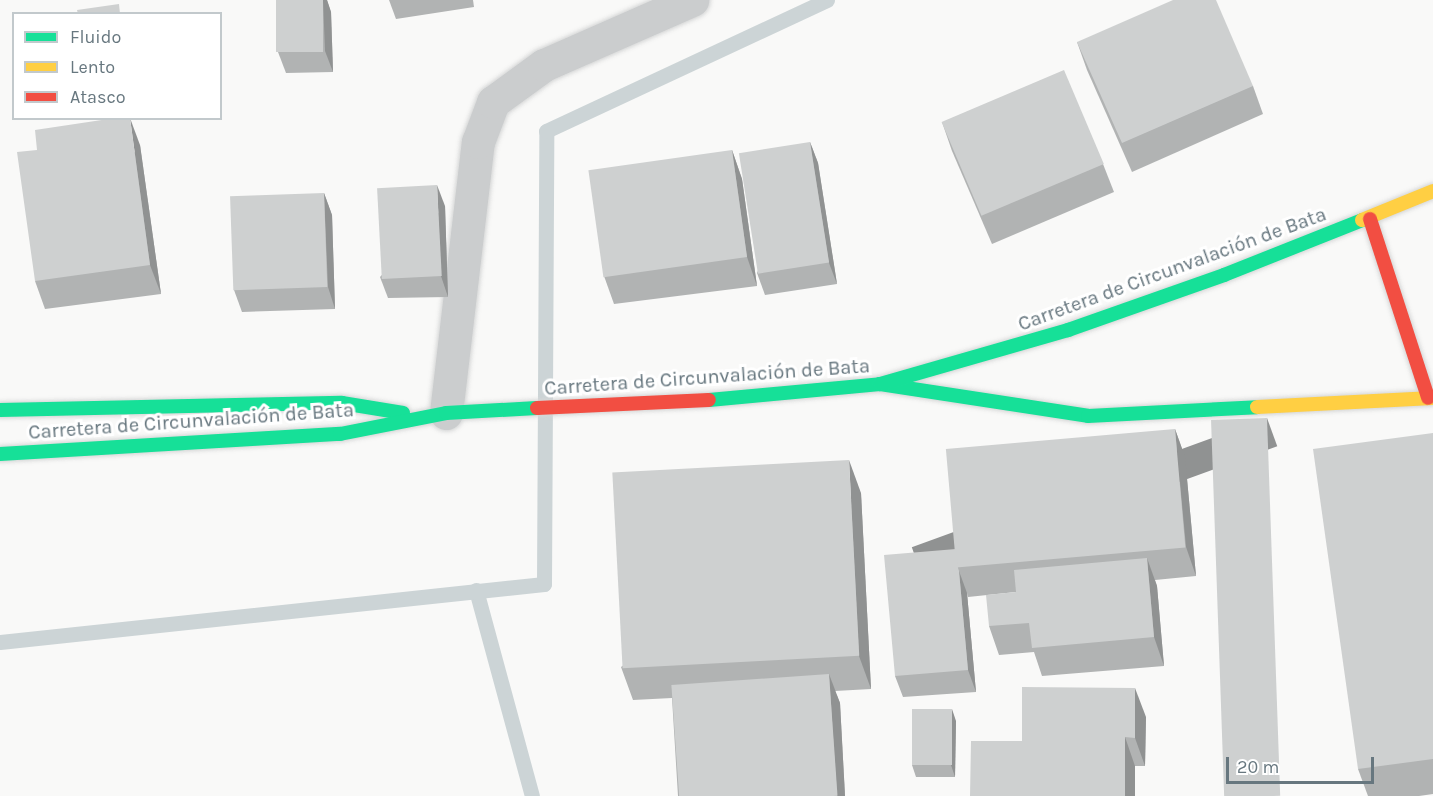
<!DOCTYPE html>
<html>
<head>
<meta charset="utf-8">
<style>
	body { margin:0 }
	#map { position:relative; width:1433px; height:796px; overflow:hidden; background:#f9f9f8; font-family:Karla,sans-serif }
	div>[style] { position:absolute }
	.stream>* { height:15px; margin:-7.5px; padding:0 7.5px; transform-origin:7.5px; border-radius:7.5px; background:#ccd4d6 }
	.roads { filter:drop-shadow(0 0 2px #d5d6d6) drop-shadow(0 0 2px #d5d6d6) }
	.street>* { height:33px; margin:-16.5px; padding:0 16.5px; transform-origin:16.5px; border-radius:16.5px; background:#cbcdce }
	.fast>* { height:14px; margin:-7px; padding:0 7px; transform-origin:7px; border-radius:7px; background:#16e098 }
	.slow>* { height:14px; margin:-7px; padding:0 7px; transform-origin:7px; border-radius:7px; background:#ffcf43 }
	.jam>* { height:14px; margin:-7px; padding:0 7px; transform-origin:7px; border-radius:7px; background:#f24e42 }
	.wall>* { inset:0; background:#b1b3b3 }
	.shaded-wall>* { inset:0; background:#909292; transform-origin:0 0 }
	.building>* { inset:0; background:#ced0d0; transform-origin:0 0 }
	span { translate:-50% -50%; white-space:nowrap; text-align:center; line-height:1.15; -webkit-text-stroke:6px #fff; paint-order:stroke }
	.street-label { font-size:20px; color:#67777f }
	.legend { position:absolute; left:12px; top:12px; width:210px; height:108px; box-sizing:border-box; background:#fff; border:2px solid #c2c9cc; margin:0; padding:8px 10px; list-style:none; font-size:18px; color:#67777f }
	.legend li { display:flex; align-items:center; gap:12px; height:30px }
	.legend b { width:30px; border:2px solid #c2c9cc }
	.scale { position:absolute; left:1226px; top:757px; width:148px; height:27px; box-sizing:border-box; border:3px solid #67777f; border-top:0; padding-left:8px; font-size:18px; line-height:21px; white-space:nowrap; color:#67777f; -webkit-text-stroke:4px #fff; paint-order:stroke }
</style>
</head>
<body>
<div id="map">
	<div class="stream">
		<div style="left:476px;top:590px;width:213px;rotate:74.8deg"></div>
		<div style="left:0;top:642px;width:547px;rotate:-6.09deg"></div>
		<div style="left:544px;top:584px;width:453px;rotate:-89.7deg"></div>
		<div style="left:546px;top:131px;width:310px;rotate:-25deg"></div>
	</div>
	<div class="roads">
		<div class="street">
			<div style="left:446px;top:413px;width:273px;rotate:-83.3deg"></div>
			<div style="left:478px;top:142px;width:43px;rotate:-69.4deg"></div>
			<div style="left:493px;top:102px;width:63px;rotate:-36deg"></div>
			<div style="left:544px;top:65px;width:162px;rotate:-23.7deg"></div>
		</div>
		<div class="fast">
			<div style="left:880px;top:384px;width:210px;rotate:8.7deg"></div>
			<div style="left:1088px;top:416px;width:169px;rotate:-3deg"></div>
			<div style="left:709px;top:400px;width:172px;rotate:-5.3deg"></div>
			<div style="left:880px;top:384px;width:196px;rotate:-16deg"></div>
			<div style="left:1068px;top:330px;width:165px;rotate:-19.4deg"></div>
			<div style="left:1224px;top:275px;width:149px;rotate:-21.7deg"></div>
			<div style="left:0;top:410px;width:342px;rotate:-1.2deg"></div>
			<div style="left:342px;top:403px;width:62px;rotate:9.3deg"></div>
			<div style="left:0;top:454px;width:341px;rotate:-3.4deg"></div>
			<div style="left:340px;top:434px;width:108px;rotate:-11.2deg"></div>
			<div style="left:446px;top:413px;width:91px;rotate:-3.1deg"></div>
		</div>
		<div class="slow">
			<div style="left:1362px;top:220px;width:77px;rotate:-22.2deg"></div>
			<div style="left:1257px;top:407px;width:176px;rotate:-2.9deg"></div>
		</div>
		<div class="jam">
			<div style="left:1370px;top:219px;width:188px;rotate:72deg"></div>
			<div style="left:537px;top:408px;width:172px;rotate:-2.7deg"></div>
		</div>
	</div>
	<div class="wall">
		<div style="clip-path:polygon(276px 0,327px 0,331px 12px,333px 72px,286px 73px,278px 52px)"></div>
		<div style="clip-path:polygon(389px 0,473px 0,474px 7px,396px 19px)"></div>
		<div style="clip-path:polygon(1077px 42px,1253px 86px,1263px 114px,1132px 172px,1087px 70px)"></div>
		<div style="clip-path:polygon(942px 122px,1103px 164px,1114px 192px,992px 244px,952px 151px)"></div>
		<div style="clip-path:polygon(810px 142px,818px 163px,837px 284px,765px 295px,757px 273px)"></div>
		<div style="clip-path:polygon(140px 145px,161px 294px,45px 309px,35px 281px)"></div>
		<div style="clip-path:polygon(732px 150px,742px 179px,757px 286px,614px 304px,604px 276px)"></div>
		<div style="clip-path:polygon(324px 193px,332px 215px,335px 309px,242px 312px,234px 290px)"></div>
		<div style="clip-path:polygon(445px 206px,448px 297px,388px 298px,380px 277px)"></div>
		<div style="clip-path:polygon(1175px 429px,1185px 457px,1196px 576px,1155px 580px,1157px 586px,1164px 666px,1042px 676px,1034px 652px,999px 655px,989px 626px,1016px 592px,968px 597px,967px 593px,976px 692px,903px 697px,895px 676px,956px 549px)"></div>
		<div style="clip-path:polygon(1433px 433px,1433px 794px,1419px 796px,1368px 796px,1358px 769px)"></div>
		<div style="clip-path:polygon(861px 493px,871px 689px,835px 691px,840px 703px,845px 796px,678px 796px,672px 698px,633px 700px,621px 667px)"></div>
		<div style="clip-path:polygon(1146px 717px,1145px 766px,1135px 766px,1135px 796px,970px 796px,1022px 741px)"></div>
		<div style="clip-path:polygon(956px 721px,955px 777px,916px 777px,912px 765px)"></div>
	</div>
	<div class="shaded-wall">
		<div style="clip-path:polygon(323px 0,327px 0,331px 12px,333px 72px,325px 51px)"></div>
		<div style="clip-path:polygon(130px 118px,140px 145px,161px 294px,150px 265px)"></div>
		<div style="clip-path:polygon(810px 142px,818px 163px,837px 284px,829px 263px)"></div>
		<div style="clip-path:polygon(732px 150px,742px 179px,757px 286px,747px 257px)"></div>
		<div style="clip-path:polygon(437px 185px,445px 206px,448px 297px,441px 276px)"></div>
		<div style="clip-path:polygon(324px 193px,332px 215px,335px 309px,328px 287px)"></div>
		<div style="left:1267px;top:418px;width:30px;height:378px;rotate:70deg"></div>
		<div style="clip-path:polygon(1175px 429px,1185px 457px,1196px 576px,1186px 547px)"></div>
		<div style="clip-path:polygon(849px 460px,861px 493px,871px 689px,859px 656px)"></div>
		<div style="clip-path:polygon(1147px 558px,1157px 586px,1164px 666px,1154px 637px)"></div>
		<div style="clip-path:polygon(959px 571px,967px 593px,976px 692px,968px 670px)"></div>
		<div style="clip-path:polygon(829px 674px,840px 703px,845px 796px,837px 796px)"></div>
		<div style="clip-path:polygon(1135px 688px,1146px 717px,1145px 766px,1135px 738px)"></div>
		<div style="clip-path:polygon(952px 709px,956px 721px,955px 777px,951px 765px)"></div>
		<div style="clip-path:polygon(1125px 737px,1135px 766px,1135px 796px,1125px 796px)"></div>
	</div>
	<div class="building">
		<div style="left:276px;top:0;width:47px;height:52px"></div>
		<div style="clip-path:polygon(1173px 0,1216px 0,1253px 86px,1122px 143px,1077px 42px)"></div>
		<div style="clip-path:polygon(119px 4px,120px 14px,78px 14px,77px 10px)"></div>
		<div style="left:1064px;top:70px;width:102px;height:133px;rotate:67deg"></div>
		<div style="clip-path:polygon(115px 118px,130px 118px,150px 265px,35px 281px,17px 152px,37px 150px,35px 130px)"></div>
		<div style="left:810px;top:142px;width:122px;height:72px;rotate:81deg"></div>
		<div style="left:732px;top:150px;width:108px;height:145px;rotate:82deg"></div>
		<div style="left:437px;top:185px;width:91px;height:60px;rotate:87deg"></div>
		<div style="left:324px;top:193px;width:94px;height:94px;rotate:88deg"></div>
		<div style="left:1267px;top:418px;width:378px;height:56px;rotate:88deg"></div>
		<div style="left:1175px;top:429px;width:119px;height:230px;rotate:85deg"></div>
		<div style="clip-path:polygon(1433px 433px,1433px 759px,1358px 769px,1313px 449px)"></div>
		<div style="left:849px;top:460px;width:196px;height:237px;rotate:87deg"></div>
		<div style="clip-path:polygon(956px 549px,958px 568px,959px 571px,968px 670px,895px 676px,884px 555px)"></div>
		<div style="clip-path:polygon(1147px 558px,1154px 637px,1032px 648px,1029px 623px,989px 626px,986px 595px,1016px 592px,1014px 570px)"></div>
		<div style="left:829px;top:674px;width:122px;height:158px;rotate:86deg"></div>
		<div style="clip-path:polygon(1022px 687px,1135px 688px,1135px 738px,1125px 737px,1125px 796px,970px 796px,971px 741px,1022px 741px)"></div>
		<div style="left:912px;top:709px;width:40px;height:56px"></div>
	</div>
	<div class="street-label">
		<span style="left:1172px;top:269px;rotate:-20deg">Carretera de Circunvalación de Bata</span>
		<span style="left:707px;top:377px;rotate:-4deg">Carretera de Circunvalación de Bata</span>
		<span style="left:191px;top:421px;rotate:-4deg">Carretera de Circunvalación de Bata</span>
	</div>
	<ul class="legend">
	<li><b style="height:8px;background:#16e098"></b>Fluido</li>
	<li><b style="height:8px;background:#ffcf43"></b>Lento</li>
	<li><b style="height:8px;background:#f24e42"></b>Atasco</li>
	</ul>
	<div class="scale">20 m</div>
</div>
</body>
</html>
